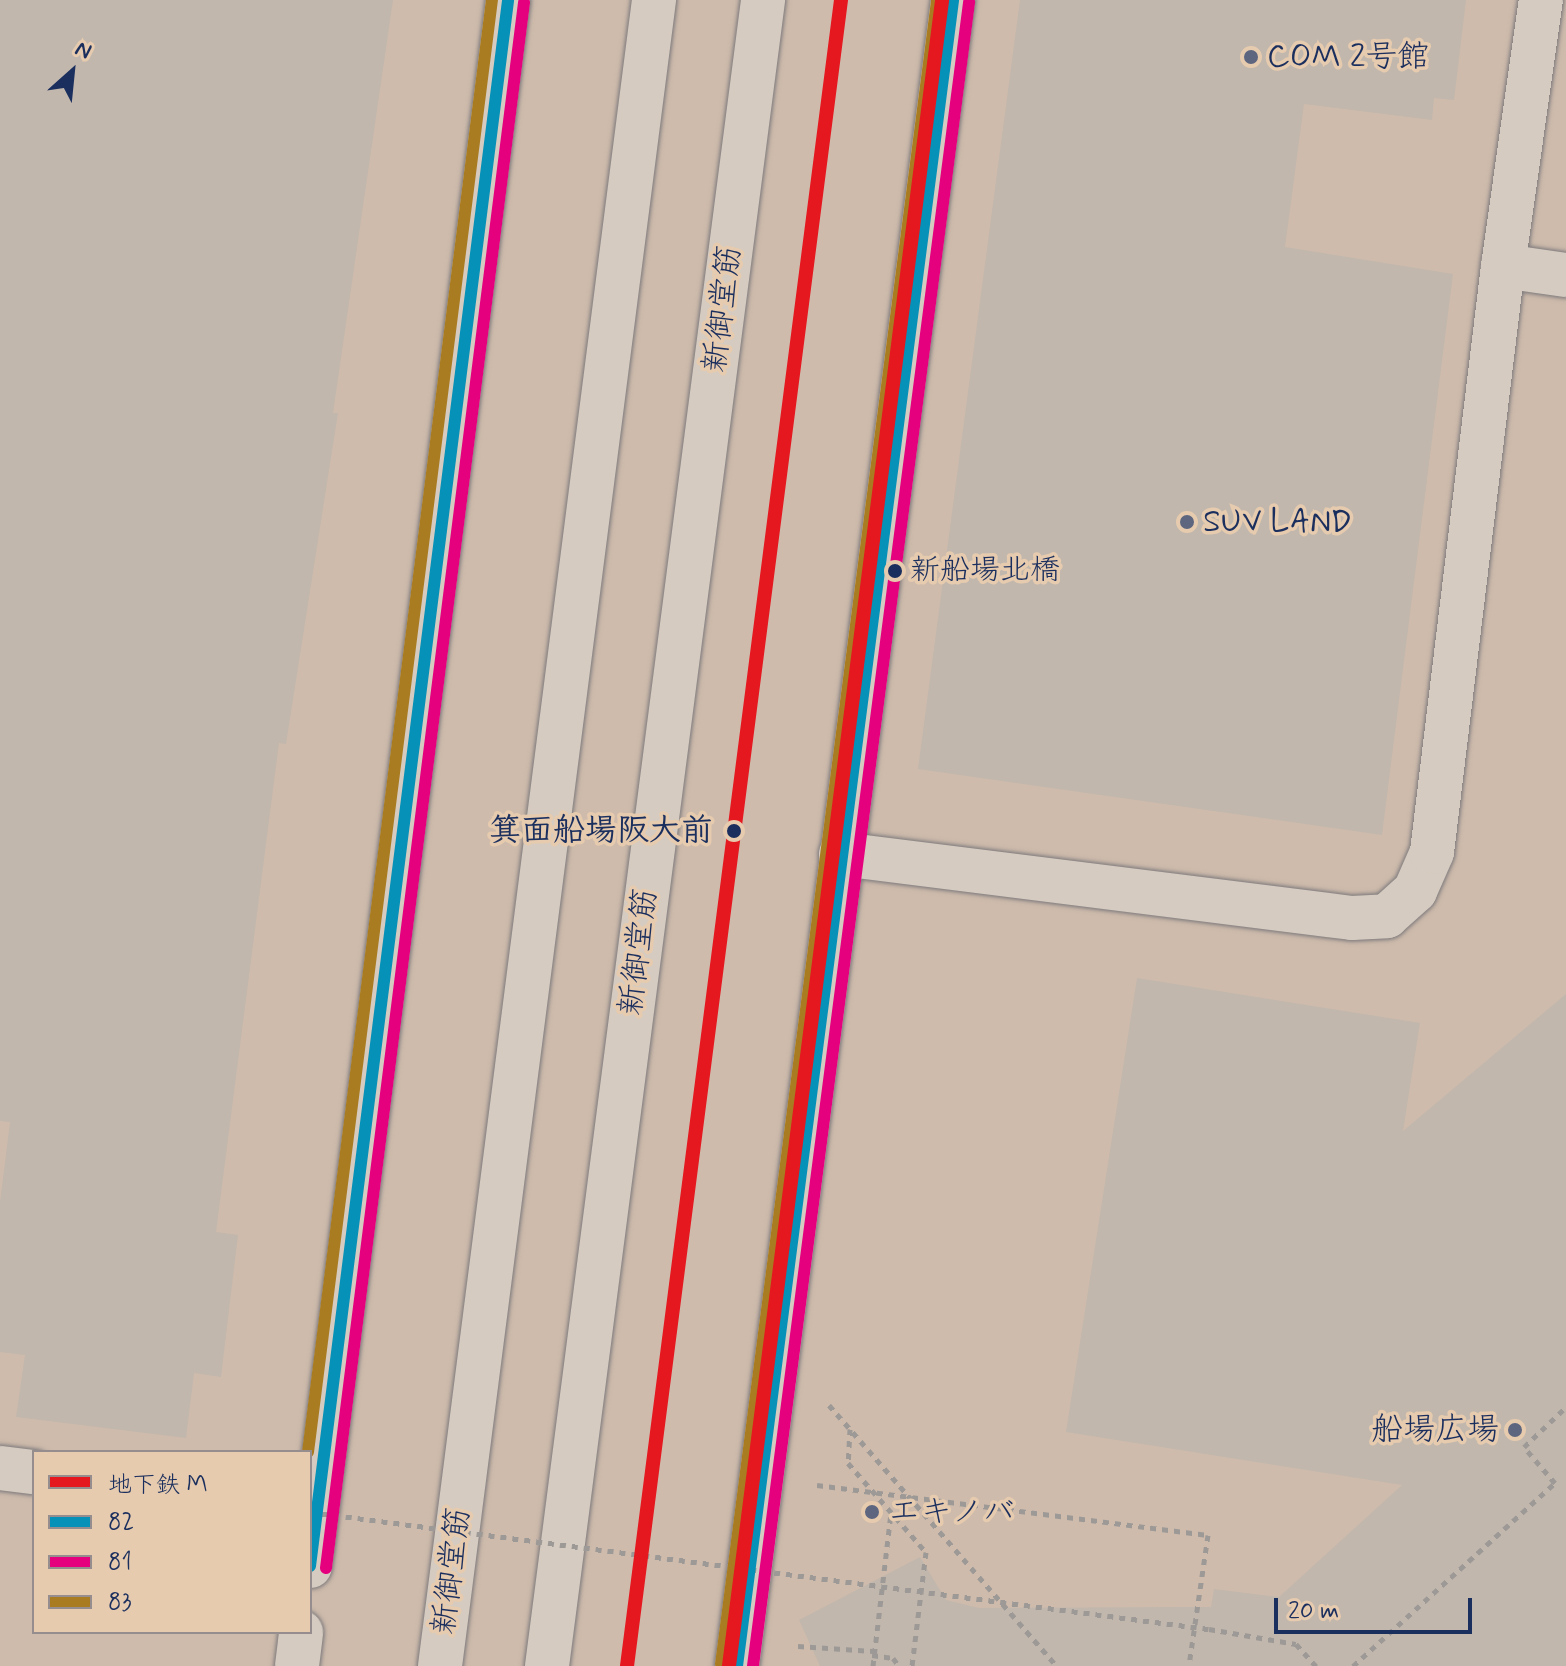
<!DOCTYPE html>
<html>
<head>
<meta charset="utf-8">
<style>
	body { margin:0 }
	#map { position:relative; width:1566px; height:1666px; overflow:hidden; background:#dacbbb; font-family:Mynerve,"Klee One",sans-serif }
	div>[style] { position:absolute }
	.built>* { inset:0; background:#cebbac }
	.building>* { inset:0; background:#c1b7ad }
	.path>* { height:5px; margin-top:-2.5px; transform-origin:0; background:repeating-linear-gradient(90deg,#9d9996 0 6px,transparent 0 12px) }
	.roads { filter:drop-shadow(0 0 2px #7d7a7c) drop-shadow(0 0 2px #7d7a7c) }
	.minor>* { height:44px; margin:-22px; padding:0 22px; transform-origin:22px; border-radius:22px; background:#d5cbc0 }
	.highway>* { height:44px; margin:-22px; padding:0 22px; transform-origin:22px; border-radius:22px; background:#d5cbc0 }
	.path-bridge>* { height:5px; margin-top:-2.5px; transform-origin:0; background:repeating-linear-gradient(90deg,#9d9996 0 6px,transparent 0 12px) }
	.bus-1>* { height:12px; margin:-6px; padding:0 6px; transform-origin:6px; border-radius:6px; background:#0591b8 }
	.bus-2>* { height:12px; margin:-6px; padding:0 6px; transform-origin:6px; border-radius:6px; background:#e5007d }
	.bus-3>* { height:12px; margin:-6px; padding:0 6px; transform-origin:6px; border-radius:6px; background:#aa7c21 }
	.metro-1>* { height:14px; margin:-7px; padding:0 7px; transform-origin:7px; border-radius:7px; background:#e5171f }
	.dots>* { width:22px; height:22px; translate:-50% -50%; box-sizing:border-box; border:4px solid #e7cbae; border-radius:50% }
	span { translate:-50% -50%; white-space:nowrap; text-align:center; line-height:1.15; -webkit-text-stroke:7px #e7cbae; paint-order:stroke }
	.bus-label { font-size:30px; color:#1b2f5e }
	.left { translate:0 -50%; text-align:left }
	.poi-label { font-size:32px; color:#1b2f5e }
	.right { translate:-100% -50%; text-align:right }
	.street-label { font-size:32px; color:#1b2f5e }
	.stop-label { font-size:32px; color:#1b2f5e; font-weight:700 }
	.legend { position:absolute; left:32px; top:1450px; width:280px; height:184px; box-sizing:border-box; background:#e7cbae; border:2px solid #958d8e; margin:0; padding:10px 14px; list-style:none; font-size:24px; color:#1b2f5e }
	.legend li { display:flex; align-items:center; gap:16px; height:40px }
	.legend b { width:40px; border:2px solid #958d8e }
	.north { position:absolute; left:32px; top:32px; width:80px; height:80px; -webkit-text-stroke:6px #e7cbae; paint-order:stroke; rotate:27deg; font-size:22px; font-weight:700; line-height:32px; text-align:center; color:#1b2f5e }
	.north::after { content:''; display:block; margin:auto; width:28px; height:36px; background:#1b2f5e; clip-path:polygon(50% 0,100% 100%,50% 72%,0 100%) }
	.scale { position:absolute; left:1274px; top:1598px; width:198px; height:36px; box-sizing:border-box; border:4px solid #1b2f5e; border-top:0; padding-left:10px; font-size:24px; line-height:28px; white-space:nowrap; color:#1b2f5e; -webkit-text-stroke:6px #e7cbae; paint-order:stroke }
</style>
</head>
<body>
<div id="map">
	<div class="built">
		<div style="clip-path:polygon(evenodd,0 0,1566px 0,1566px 1666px,0 1666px,0 0,34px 1452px,310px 1452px,310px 1632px,34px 1632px,34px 1452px)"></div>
	</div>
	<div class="building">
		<div style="clip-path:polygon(0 0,393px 0,333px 413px,338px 413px,286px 744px,279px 743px,216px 1232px,238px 1235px,221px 1377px,194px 1373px,186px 1438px,16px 1417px,25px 1355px,0 1352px,0 1202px,10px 1122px,0 1121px)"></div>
		<div style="clip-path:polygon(1020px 0,1466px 0,1454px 100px,1434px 98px,1432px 120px,1304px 104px,1285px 247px,1453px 274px,1382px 835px,918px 769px)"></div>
		<div style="clip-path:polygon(1137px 978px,1420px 1023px,1403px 1131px,1566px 994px,1566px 1666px,820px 1666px,799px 1620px,920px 1557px,946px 1600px,979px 1608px,1211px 1607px,1214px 1589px,1279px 1597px,1402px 1485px,1066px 1432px)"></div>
	</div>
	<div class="path">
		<div style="left:829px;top:1405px;width:347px;rotate:48.9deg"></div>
		<div style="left:850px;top:1429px;width:34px;rotate:93deg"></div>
		<div style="left:848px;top:1463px;width:118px;rotate:48.8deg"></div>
		<div style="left:926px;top:1552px;width:115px;rotate:97deg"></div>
		<div style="left:817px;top:1485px;width:394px;rotate:7.3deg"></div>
		<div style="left:1208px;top:1535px;width:132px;rotate:98.3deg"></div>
		<div style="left:1209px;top:1629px;width:88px;rotate:9.8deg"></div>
		<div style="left:1296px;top:1644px;width:30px;rotate:48deg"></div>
		<div style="left:798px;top:1646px;width:75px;rotate:3.8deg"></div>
		<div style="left:872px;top:1655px;width:21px;rotate:8deg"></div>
		<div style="left:893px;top:1658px;width:10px;rotate:53deg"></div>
		<div style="left:873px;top:1666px;width:154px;rotate:-83.3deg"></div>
		<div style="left:1353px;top:1666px;width:273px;rotate:-42.2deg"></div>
		<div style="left:1555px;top:1483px;width:48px;rotate:-130.7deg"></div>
		<div style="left:1524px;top:1447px;width:58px;rotate:-43.6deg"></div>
	</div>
	<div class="roads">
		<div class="minor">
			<div style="left:1503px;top:266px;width:64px;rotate:8.1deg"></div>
			<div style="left:841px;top:854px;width:515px;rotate:7.14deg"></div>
			<div style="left:1352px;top:918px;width:35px;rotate:-3deg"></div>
			<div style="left:1387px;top:916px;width:38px;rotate:-42deg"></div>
			<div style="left:1415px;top:891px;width:43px;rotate:-66.4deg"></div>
			<div style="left:1432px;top:852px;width:590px;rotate:-83.09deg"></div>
			<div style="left:1503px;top:266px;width:269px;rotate:-81.9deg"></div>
			<div style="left:0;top:1468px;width:34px;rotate:7deg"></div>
		</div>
		<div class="highway">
			<div style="left:310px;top:1566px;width:1578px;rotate:-82.79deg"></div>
			<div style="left:297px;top:1666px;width:34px;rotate:-83deg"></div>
			<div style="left:440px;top:1666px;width:1680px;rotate:-82.68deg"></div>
			<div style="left:547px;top:1666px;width:1680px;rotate:-82.61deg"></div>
			<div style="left:737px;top:1666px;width:1680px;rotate:-82.61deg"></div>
		</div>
	</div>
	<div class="path-bridge">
		<div style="left:310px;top:1512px;width:907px;rotate:7.42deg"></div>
	</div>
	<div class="bus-1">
		<div style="left:310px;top:1566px;width:1578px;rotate:-82.79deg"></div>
		<div style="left:737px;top:1666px;width:1680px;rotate:-82.61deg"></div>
	</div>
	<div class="bus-2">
		<div style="left:326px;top:1568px;width:1578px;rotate:-82.79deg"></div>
		<div style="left:753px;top:1666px;width:1678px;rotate:-82.6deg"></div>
	</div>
	<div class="bus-3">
		<div style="left:308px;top:1452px;width:1464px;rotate:-82.78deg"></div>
		<div style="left:721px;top:1664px;width:1678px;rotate:-82.6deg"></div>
	</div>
	<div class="metro-1">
		<div style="left:627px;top:1666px;width:1680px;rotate:-82.68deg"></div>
		<div style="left:729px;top:1666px;width:1680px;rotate:-82.71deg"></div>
	</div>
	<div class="dots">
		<div style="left:1251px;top:57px;background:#5e667f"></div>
		<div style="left:1187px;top:522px;background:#5e667f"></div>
		<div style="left:895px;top:571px;background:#1b2f5e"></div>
		<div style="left:734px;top:831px;background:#1b2f5e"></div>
		<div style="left:1515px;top:1430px;background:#5e667f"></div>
		<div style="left:872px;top:1512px;background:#5e667f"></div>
	</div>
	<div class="bus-label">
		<span class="left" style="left:910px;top:571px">新船場北橋</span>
	</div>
	<div class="poi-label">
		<span class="left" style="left:1267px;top:57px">COM 2号館</span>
		<span class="left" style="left:1203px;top:522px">SUV LAND</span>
		<span class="right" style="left:1499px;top:1430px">船場広場</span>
		<span class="left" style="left:888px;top:1512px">エキノバ</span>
	</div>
	<div class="street-label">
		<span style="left:723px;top:309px;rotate:-83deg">新御堂筋</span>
		<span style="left:639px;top:952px;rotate:-83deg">新御堂筋</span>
		<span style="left:452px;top:1571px;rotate:-83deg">新御堂筋</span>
	</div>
	<div class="stop-label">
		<span class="right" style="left:713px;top:831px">箕面船場阪大前</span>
	</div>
	<ul class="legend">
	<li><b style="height:10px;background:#e5171f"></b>地下鉄 M</li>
	<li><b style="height:10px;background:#0591b8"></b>82</li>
	<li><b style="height:10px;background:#e5007d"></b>81</li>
	<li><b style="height:10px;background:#aa7c21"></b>83</li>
	</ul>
	<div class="north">N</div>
	<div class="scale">20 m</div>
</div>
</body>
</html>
